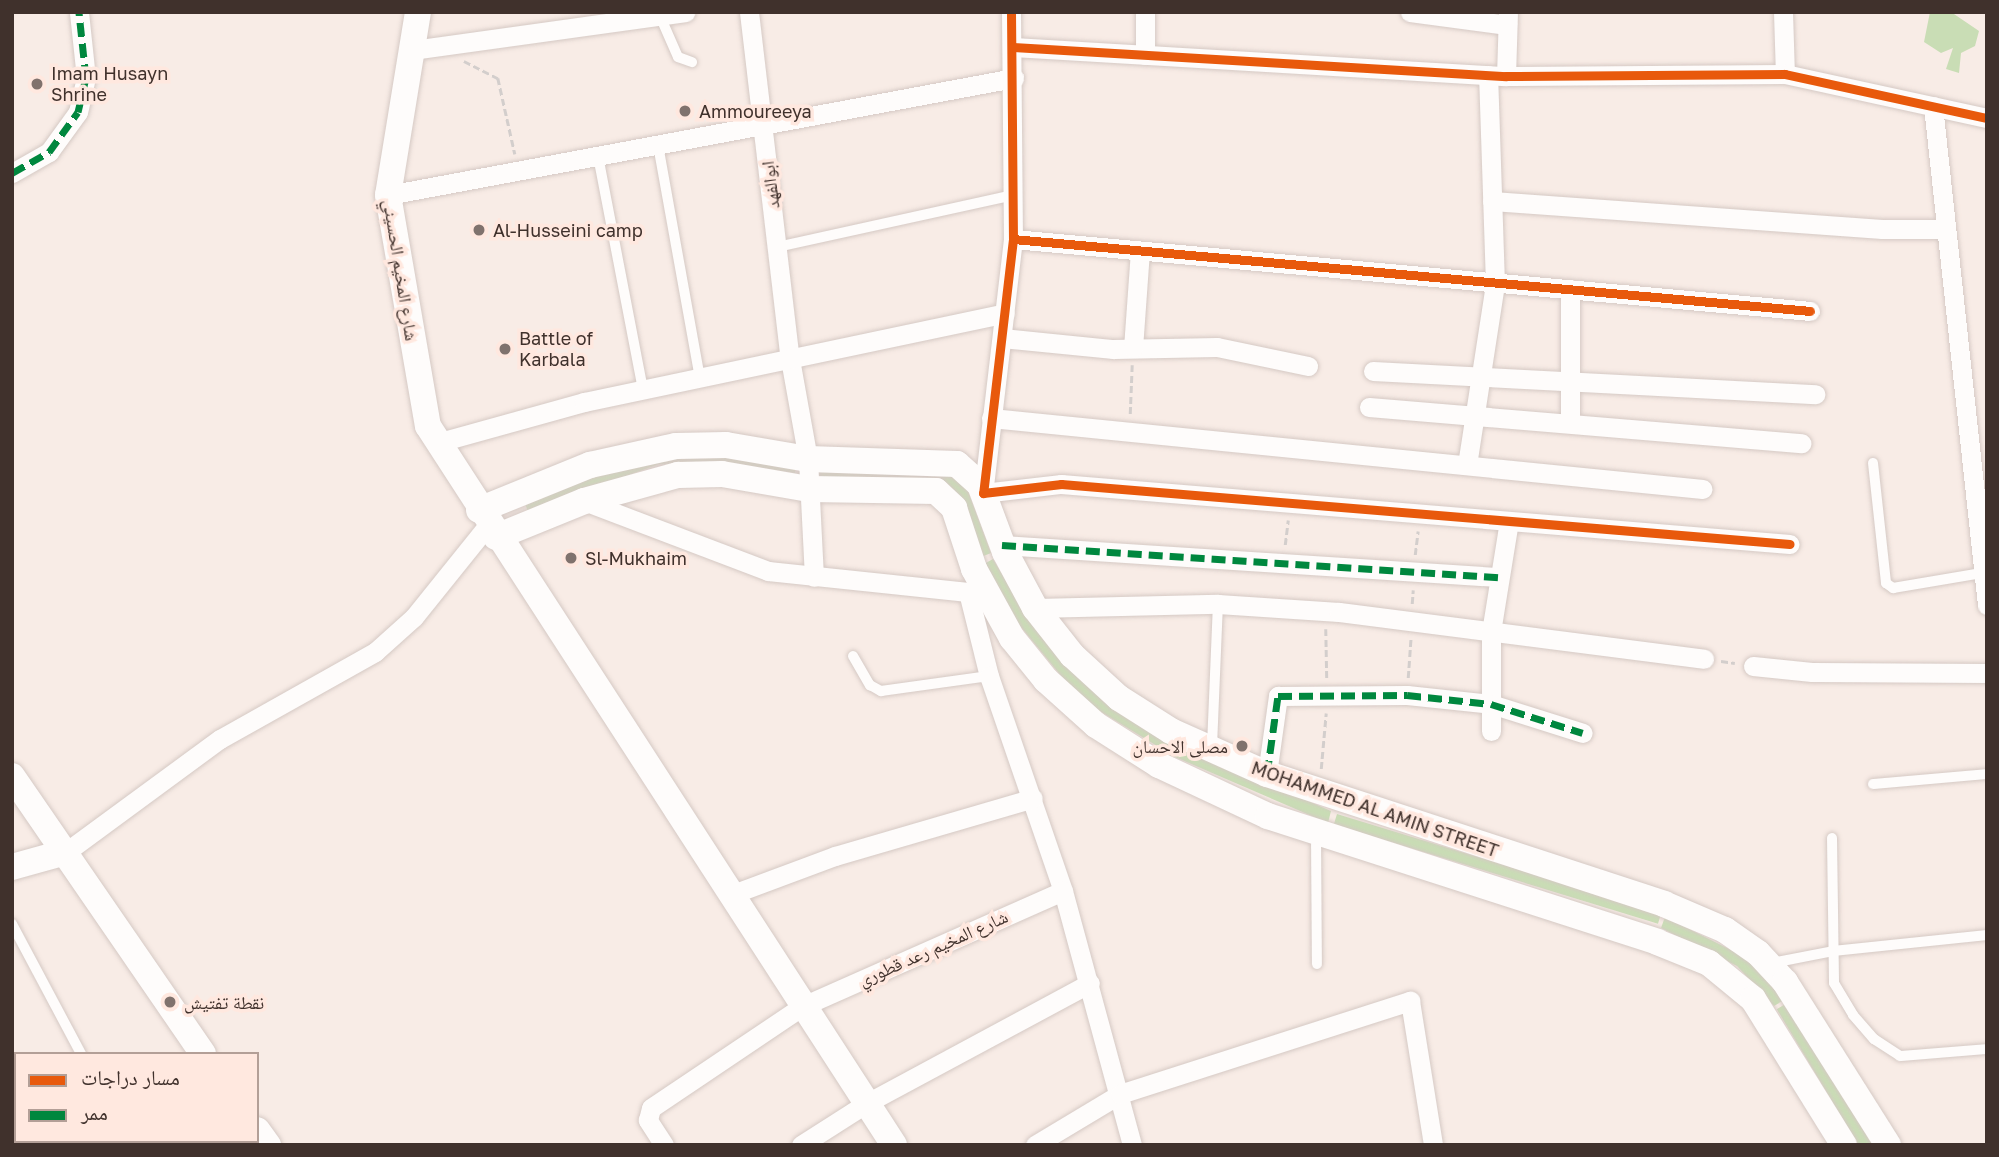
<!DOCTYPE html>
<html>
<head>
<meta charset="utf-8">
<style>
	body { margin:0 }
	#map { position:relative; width:1999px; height:1157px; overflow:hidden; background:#f8ece6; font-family:"Golos Text","Noto Naskh Arabic",sans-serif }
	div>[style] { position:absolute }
	.green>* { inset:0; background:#c9ddb5; transform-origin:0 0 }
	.path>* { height:2.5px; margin-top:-1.25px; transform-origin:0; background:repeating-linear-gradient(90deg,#d3cecc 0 7px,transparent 0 10.5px) }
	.roads { filter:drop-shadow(0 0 2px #d5c9c4) drop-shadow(0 0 2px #d5c9c4) }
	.lane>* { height:10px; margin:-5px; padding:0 5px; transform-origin:5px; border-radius:5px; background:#fefcfb }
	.street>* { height:19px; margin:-9.5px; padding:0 9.5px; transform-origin:9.5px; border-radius:9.5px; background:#fefcfb }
	.secondary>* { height:26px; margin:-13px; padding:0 13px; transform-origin:13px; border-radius:13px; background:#fefcfb }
	.quiet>* { height:7px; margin-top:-3.5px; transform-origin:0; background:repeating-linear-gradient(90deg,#00873e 0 14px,transparent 0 21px) }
	.cycleway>* { height:9px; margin:-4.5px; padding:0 4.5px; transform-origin:4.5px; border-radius:4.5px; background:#e8590c }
	.dots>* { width:19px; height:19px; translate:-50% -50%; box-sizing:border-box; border:4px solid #ffe8df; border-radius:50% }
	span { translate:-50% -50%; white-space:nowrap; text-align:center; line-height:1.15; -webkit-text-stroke:7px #ffe8df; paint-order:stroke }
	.poi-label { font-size:18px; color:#40312c }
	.left { translate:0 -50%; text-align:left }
	.right { translate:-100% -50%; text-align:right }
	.street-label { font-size:18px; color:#40312c }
	.frame { position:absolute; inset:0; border:14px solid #40312c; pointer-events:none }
	.legend { position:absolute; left:14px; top:1052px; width:245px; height:91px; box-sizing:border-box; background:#ffe8df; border:2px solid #b39f97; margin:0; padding:9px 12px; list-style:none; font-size:21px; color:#40312c }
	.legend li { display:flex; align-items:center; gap:14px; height:35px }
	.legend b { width:35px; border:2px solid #b39f97 }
</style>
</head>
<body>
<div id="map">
	<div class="green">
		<div style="clip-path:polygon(1930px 12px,1951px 12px,1979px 31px,1975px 46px,1961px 53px,1959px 73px,1946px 69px,1953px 48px,1941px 53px,1924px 42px)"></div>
		<div style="clip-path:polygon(677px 453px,795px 463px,795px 473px,724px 462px,659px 464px,528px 512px,525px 503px,577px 482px)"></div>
		<div style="clip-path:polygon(816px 468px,947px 472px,968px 491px,991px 553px,981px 557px,957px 493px,946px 482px,816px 477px)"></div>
		<div style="clip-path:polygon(993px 559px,1032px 625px,1104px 702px,1153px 734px,1331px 811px,1328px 823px,1175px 757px,1080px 699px,1016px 621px,984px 564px)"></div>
		<div style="left:1337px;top:814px;width:339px;height:11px;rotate:17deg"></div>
		<div style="clip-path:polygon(1665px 917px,1745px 957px,1784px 1000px,1774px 1006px,1737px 966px,1661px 928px)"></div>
		<div style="left:1787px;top:1003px;width:167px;height:12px;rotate:59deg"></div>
	</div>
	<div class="path">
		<div style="left:464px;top:61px;width:38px;rotate:27deg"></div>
		<div style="left:498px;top:78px;width:78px;rotate:77.4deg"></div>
		<div style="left:1130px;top:414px;width:49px;rotate:-87.7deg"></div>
		<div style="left:1285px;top:545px;width:25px;rotate:-83deg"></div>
		<div style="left:1415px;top:555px;width:24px;rotate:-83deg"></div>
		<div style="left:1412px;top:604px;width:14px;rotate:-86deg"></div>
		<div style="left:1326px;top:629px;width:50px;rotate:88.9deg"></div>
		<div style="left:1721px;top:661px;width:14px;rotate:8deg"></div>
		<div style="left:1408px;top:678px;width:39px;rotate:-86deg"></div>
		<div style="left:1321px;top:769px;width:56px;rotate:-84.9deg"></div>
	</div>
	<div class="roads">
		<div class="lane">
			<div style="left:660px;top:16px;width:45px;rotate:66.3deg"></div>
			<div style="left:678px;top:57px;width:15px;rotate:20deg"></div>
			<div style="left:658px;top:145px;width:237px;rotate:79.8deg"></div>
			<div style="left:598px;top:156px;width:238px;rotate:79.1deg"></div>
			<div style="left:777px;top:247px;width:243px;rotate:-12.4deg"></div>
			<div style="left:1873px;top:463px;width:121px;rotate:83.8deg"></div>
			<div style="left:1886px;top:583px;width:9px;rotate:36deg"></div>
			<div style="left:1893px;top:588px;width:90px;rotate:-9.6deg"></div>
			<div style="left:853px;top:656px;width:34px;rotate:60deg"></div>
			<div style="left:870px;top:685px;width:13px;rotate:29deg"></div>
			<div style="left:881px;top:691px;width:109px;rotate:-7.9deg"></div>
			<div style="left:1212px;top:746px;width:142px;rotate:-87.6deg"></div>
			<div style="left:1873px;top:784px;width:114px;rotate:-5deg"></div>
			<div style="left:1316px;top:835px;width:129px;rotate:89.6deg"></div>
			<div style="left:1832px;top:838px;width:145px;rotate:89.2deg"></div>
			<div style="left:1834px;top:983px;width:37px;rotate:59deg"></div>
			<div style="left:1853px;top:1015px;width:32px;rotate:49deg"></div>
			<div style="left:1874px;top:1039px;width:31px;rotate:33deg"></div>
			<div style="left:1900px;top:1056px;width:87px;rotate:-4.6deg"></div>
			<div style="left:12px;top:924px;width:147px;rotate:62deg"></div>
			<div style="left:1772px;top:963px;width:62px;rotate:-11.1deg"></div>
			<div style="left:1833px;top:951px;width:155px;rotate:-5.9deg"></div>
		</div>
		<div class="street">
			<div style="left:749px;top:12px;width:349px;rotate:83.3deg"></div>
			<div style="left:790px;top:359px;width:102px;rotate:79.8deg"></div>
			<div style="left:808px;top:459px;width:118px;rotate:87.1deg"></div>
			<div style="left:1011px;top:12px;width:227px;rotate:89.5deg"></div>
			<div style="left:1013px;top:239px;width:256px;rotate:96.7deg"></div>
			<div style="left:983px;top:493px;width:79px;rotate:-6.6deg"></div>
			<div style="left:1061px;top:484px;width:731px;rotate:4.71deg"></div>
			<div style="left:1410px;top:12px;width:98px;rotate:7.6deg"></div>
			<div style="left:1783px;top:12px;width:62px;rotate:88.2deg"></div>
			<div style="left:1013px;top:47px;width:494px;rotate:3.4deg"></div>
			<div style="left:1506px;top:76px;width:279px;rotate:-0.4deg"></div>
			<div style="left:1785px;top:74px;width:207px;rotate:12.3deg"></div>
			<div style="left:412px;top:50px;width:276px;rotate:-7.9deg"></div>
			<div style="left:1145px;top:55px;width:43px;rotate:-90deg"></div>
			<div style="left:1506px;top:76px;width:62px;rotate:-88.2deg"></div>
			<div style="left:1933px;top:106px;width:502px;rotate:83.82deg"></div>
			<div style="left:12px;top:173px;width:43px;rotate:-29.6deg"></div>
			<div style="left:49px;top:152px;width:49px;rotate:-54.1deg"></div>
			<div style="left:78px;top:112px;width:35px;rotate:-77deg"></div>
			<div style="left:86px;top:78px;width:66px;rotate:-96.1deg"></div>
			<div style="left:388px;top:195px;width:637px;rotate:-10.59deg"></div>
			<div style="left:1492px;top:201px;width:391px;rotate:4.1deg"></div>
			<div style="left:1882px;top:229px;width:64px"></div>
			<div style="left:1013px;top:239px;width:800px;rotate:5.16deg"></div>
			<div style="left:1002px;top:338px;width:112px;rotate:5.7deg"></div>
			<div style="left:1113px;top:349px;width:104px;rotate:-1.1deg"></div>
			<div style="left:1217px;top:347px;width:93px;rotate:11.8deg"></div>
			<div style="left:1133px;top:348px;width:97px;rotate:-85.9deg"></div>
			<div style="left:1373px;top:371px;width:443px;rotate:3deg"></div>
			<div style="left:1369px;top:407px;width:434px;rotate:4.8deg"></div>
			<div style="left:991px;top:418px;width:715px;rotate:5.7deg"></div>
			<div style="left:1570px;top:423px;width:134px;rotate:-90deg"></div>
			<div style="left:436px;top:443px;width:154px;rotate:-15.5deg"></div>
			<div style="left:584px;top:402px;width:430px;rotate:-11.9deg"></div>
			<div style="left:1467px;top:465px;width:183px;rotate:-81.2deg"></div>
			<div style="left:1495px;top:284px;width:209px;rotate:-91.9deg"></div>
			<div style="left:584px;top:501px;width:197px;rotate:20.8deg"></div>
			<div style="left:768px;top:571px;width:201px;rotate:6deg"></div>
			<div style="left:1002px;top:545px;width:498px;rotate:3.7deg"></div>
			<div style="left:986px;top:594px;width:18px;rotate:-174deg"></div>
			<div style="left:968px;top:592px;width:87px;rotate:76deg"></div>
			<div style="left:989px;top:676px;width:227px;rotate:71deg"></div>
			<div style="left:1063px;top:891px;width:263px;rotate:74.8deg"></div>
			<div style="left:1035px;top:608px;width:183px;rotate:-1.3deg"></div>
			<div style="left:1218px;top:604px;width:121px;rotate:3.8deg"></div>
			<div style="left:1339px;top:612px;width:368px;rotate:7.3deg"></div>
			<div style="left:1753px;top:666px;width:59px;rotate:5.8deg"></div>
			<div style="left:1812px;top:672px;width:175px;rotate:0.3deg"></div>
			<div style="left:1491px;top:731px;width:99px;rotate:-90deg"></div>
			<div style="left:1491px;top:632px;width:112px;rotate:-80.8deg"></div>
			<div style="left:1267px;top:774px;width:79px;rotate:-82deg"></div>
			<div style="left:1278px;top:696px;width:129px;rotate:-0.4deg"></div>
			<div style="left:1407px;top:695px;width:84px;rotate:6.1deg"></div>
			<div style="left:1491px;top:704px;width:96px;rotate:17.5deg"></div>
			<div style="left:66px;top:852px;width:191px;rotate:-36.3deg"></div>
			<div style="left:220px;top:739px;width:178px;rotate:-29.3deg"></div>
			<div style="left:375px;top:652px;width:52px;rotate:-41.9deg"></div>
			<div style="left:414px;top:617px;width:118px;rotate:-51.2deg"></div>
			<div style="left:730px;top:895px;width:112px;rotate:-20.4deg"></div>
			<div style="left:835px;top:856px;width:206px;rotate:-16.3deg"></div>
			<div style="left:664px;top:1145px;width:30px;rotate:-123deg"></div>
			<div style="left:648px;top:1120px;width:12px;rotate:-76deg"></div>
			<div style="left:651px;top:1108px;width:183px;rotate:-33.9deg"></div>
			<div style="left:803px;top:1006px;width:284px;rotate:-23.9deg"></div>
			<div style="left:801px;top:1145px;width:78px;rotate:-32.5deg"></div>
			<div style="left:867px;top:1103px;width:253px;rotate:-28.3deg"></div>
			<div style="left:1035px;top:1145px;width:99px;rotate:-31deg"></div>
			<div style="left:1120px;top:1094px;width:305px;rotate:-17.8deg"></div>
			<div style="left:1410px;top:1001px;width:146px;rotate:80.9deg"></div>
		</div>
		<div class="secondary">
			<div style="left:418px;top:12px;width:185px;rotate:99.3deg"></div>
			<div style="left:388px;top:195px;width:234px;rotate:80.2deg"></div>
			<div style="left:428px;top:426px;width:857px;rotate:57.05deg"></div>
			<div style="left:479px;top:510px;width:120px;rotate:-22.1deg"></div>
			<div style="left:590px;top:465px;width:88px;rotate:-12.5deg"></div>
			<div style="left:676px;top:446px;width:50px;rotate:-1.1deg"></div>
			<div style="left:726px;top:445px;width:83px;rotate:9.7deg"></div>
			<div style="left:808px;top:459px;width:149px;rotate:1.9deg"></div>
			<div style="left:957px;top:464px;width:31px;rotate:42deg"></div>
			<div style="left:980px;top:485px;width:72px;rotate:69.5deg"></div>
			<div style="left:1005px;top:552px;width:64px;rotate:61.8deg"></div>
			<div style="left:1035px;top:608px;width:60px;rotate:51.8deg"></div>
			<div style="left:1072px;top:655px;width:64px;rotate:42.5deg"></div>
			<div style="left:1119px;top:698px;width:62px;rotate:32.4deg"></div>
			<div style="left:1171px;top:731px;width:105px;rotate:24.1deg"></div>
			<div style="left:1267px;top:774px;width:418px;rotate:18.1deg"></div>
			<div style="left:1664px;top:904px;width:66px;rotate:23.1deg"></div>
			<div style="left:1725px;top:930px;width:40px;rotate:34.9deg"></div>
			<div style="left:1758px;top:953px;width:40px;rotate:47deg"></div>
			<div style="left:1785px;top:982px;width:193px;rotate:57.7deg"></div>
			<div style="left:496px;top:537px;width:95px;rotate:-22.2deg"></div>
			<div style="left:584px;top:501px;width:98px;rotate:-15.5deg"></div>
			<div style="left:678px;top:475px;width:44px;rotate:-1.3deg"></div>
			<div style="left:722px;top:474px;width:88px;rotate:9.8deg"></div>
			<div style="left:809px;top:489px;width:127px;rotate:0.9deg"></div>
			<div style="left:936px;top:491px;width:25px;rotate:43deg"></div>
			<div style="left:954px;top:508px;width:64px;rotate:71.8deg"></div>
			<div style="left:974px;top:569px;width:79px;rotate:61.2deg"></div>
			<div style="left:1012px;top:638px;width:54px;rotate:51deg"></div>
			<div style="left:1046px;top:680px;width:67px;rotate:42deg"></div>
			<div style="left:1096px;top:725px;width:75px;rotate:32.4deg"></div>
			<div style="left:1159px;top:765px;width:120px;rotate:25.1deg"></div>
			<div style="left:1268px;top:816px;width:409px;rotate:17.9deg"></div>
			<div style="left:1657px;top:942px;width:56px;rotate:22deg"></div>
			<div style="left:1709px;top:963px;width:57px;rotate:39.3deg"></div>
			<div style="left:1753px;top:999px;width:172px;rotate:58.1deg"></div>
			<div style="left:12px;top:776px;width:337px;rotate:55.5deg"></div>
			<div style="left:12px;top:867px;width:56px;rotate:-15.5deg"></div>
			<div style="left:257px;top:1130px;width:19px;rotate:54deg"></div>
			<div style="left:139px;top:1141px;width:4px;rotate:76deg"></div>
			<div style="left:113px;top:1145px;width:4px;rotate:-90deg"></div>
		</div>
	</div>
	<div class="quiet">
		<div style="left:12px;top:173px;width:43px;rotate:-29.6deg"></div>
		<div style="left:49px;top:152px;width:49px;rotate:-54.1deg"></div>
		<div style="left:78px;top:112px;width:35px;rotate:-77deg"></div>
		<div style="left:86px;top:78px;width:66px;rotate:-96.1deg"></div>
		<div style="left:1002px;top:545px;width:498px;rotate:3.7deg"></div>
		<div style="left:1267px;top:774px;width:79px;rotate:-82deg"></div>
		<div style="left:1278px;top:696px;width:129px;rotate:-0.4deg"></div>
		<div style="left:1407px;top:695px;width:84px;rotate:6.1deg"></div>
		<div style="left:1491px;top:704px;width:96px;rotate:17.5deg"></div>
	</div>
	<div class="cycleway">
		<div style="left:1011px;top:12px;width:227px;rotate:89.5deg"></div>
		<div style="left:1013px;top:239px;width:256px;rotate:96.7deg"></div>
		<div style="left:983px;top:493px;width:79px;rotate:-6.6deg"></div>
		<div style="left:1061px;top:484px;width:731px;rotate:4.71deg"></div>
		<div style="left:1013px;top:47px;width:494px;rotate:3.4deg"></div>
		<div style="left:1506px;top:76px;width:279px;rotate:-0.4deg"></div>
		<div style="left:1785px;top:74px;width:207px;rotate:12.3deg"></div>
		<div style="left:1013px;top:239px;width:800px;rotate:5.16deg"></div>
	</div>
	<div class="dots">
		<div style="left:37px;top:84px;background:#80726d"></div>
		<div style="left:685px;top:111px;background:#80726d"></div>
		<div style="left:479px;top:230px;background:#80726d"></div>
		<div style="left:505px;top:349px;background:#80726d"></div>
		<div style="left:571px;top:558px;background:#80726d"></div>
		<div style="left:1242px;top:746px;background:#80726d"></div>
		<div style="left:170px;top:1002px;background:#80726d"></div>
	</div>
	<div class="poi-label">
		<span class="left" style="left:51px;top:84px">Imam Husayn<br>Shrine</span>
		<span class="left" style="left:699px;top:111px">Ammoureeya</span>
		<span class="left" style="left:493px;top:230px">Al-Husseini camp</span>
		<span class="left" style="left:519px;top:349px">Battle of<br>Karbala</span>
		<span class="left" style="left:585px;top:558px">Sl-Mukhaim</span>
		<span class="right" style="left:1228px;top:746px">مصلى الاحسان</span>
		<span class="left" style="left:184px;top:1002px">نقطة تفتيش</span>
	</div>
	<div class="street-label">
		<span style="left:770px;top:185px;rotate:-97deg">ابوالفهد</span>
		<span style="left:401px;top:270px;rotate:81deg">شارع المخيم الحسيني</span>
		<span style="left:1375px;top:809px;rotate:19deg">MOHAMMED AL AMIN STREET</span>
		<span style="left:933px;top:948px;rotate:-24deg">شارع المخيم رعد قطوري</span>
	</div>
	<div class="frame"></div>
	<ul class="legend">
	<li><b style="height:9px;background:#e8590c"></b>مسار دراجات</li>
	<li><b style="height:9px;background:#00873e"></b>ممر</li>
	</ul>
</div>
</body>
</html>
